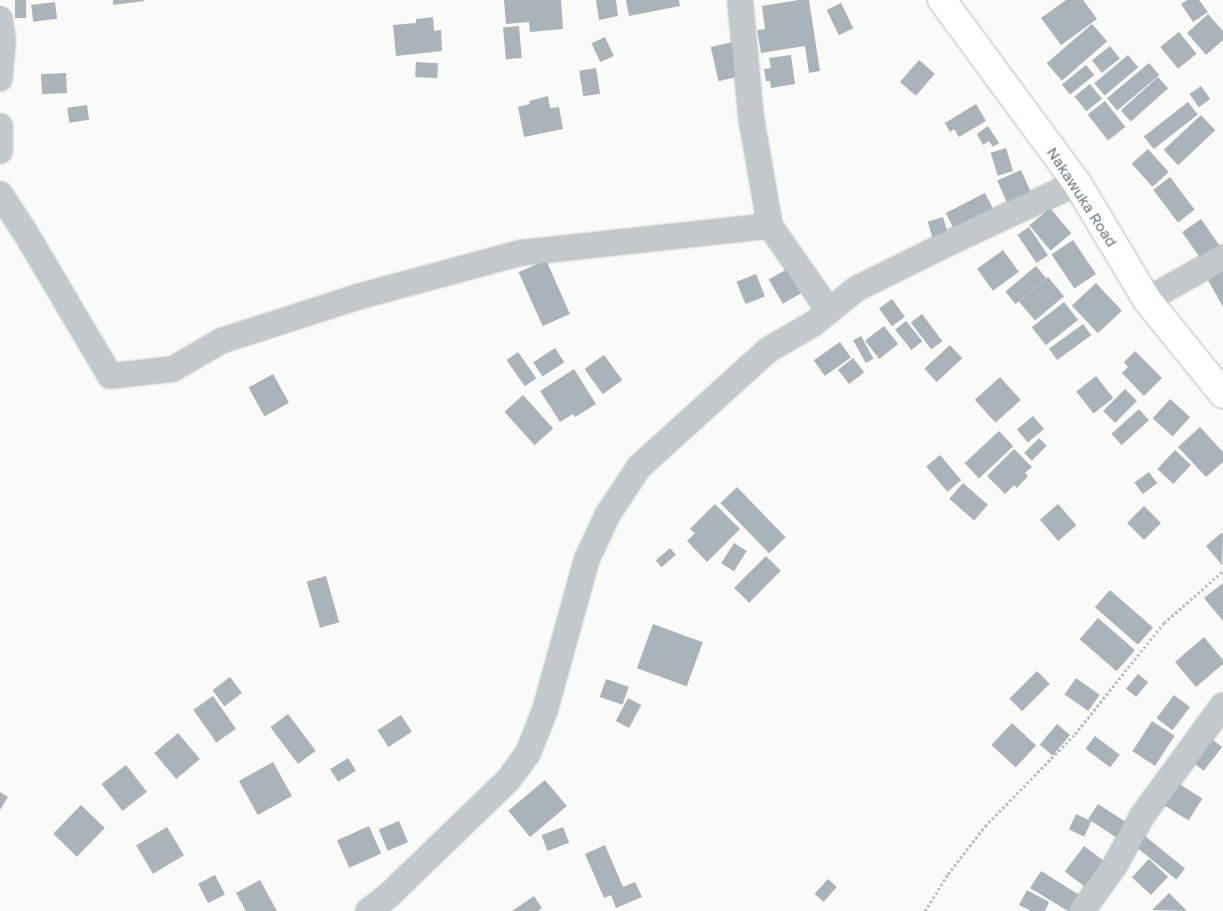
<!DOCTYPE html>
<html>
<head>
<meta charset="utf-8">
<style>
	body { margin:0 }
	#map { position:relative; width:1223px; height:911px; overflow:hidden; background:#fafaf8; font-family:"Golos Text",sans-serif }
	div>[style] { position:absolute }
	.building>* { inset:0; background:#aab3b9; transform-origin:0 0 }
	.path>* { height:3px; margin-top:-1.5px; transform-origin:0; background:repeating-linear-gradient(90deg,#bbbfc2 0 2.5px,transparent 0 5px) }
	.roads { filter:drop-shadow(0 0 1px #b3babf) drop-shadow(0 0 1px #b3babf) }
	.street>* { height:24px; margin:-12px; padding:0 12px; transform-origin:12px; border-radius:12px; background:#c3c8cc }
	.secondary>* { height:28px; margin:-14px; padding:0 14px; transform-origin:14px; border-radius:14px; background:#fff }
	span { translate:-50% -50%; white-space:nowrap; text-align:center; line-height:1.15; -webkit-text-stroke:5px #fff; paint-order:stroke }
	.street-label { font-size:15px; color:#657683 }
</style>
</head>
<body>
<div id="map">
	<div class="building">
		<div style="left:15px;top:0;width:11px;height:18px"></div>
		<div style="clip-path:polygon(113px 0,144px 0,144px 1px,113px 5px)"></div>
		<div style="clip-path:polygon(504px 0,561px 0,563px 29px,530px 32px,529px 22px,506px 24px)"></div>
		<div style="clip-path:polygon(596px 0,616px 0,618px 16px,599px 20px)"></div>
		<div style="clip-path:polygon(626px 0,679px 0,680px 6px,629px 16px)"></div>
		<div style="clip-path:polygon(799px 0,809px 0,820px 71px,809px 73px,805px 46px,761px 53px,757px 30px,765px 29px,762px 6px)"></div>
		<div style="clip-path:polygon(1066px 0,1083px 0,1097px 19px,1061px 45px,1041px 18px)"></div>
		<div style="clip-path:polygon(1187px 0,1199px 0,1208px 12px,1193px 22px,1181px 4px)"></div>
		<div style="left:55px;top:2px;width:17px;height:24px;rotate:83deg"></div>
		<div style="left:841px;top:3px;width:28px;height:16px;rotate:64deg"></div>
		<div style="clip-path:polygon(1208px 14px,1223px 31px,1223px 40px,1206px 55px,1187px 33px)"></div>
		<div style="clip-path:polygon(433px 17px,434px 31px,441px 30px,442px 51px,396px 56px,393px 25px,416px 23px,416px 19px)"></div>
		<div style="left:1092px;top:24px;width:23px;height:60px;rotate:49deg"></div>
		<div style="left:519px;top:26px;width:32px;height:16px;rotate:85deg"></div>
		<div style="left:1179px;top:32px;width:28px;height:24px;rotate:51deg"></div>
		<div style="left:605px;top:37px;width:21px;height:15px;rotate:65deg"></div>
		<div style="left:737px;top:41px;width:35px;height:27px;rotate:77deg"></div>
		<div style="left:1110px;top:46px;width:16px;height:23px;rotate:52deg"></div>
		<div style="clip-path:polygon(791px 55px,795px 84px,771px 88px,770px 81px,766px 81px,764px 69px,771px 68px,769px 58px)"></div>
		<div style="left:1128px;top:55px;width:16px;height:44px;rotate:50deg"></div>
		<div style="left:919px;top:60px;width:21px;height:29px;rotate:41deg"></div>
		<div style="left:416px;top:62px;width:22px;height:15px;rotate:3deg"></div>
		<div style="left:1149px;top:63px;width:16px;height:55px;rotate:50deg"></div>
		<div style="left:1086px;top:65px;width:13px;height:31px;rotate:51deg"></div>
		<div style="left:596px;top:68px;width:26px;height:17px;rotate:81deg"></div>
		<div style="left:66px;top:73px;width:20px;height:25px;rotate:87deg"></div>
		<div style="left:1158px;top:77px;width:15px;height:50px;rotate:48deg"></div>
		<div style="left:1090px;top:84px;width:19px;height:20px;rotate:51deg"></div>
		<div style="left:1201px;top:86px;width:16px;height:14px;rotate:55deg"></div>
		<div style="clip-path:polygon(548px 96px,550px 108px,559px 107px,563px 129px,524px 137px,518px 107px,530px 104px,529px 101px)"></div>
		<div style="left:1105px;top:101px;width:33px;height:22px;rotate:52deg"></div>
		<div style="left:1188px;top:102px;width:16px;height:56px;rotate:52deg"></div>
		<div style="clip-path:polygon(976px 104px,986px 121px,959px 137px,954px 129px,950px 132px,945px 123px)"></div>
		<div style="left:87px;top:105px;width:15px;height:20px;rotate:82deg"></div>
		<div style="left:1201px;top:115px;width:21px;height:51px;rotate:47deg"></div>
		<div style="clip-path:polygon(988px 126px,999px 143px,993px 147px,989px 141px,983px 145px,977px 134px)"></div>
		<div style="left:1006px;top:148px;width:24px;height:16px;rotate:73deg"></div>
		<div style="left:1148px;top:149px;width:31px;height:22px;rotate:48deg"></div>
		<div style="left:1021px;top:170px;width:32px;height:26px;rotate:66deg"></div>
		<div style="left:1170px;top:177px;width:41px;height:21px;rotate:53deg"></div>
		<div style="left:985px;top:193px;width:20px;height:44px;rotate:63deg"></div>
		<div style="left:1050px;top:208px;width:33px;height:27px;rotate:50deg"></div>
		<div style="left:943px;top:217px;width:21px;height:16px;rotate:73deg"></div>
		<div style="left:1201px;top:219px;width:35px;height:23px;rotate:55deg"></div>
		<div style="left:1029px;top:227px;width:34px;height:14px;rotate:56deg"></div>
		<div style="left:1073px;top:240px;width:41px;height:26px;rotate:56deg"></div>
		<div style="left:1003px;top:250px;width:27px;height:32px;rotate:54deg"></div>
		<div style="left:546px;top:260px;width:59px;height:30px;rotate:66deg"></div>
		<div style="left:1036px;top:266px;width:16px;height:40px;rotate:50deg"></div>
		<div style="left:787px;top:269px;width:28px;height:21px;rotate:60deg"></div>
		<div style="clip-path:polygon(1223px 271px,1223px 307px,1208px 280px)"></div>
		<div style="left:756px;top:274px;width:24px;height:21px;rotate:68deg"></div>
		<div style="left:1048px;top:277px;width:25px;height:38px;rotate:50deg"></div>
		<div style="left:1096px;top:283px;width:38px;height:33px;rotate:47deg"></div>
		<div style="left:892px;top:299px;width:22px;height:16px;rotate:54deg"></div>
		<div style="left:1064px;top:302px;width:23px;height:41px;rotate:52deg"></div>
		<div style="left:922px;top:314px;width:34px;height:14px;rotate:53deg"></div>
		<div style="left:906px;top:321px;width:26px;height:14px;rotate:51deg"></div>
		<div style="left:1083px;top:324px;width:14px;height:42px;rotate:54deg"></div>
		<div style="left:884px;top:326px;width:23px;height:24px;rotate:52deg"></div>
		<div style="left:861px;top:336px;width:26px;height:9px;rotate:61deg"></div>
		<div style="left:840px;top:342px;width:19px;height:32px;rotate:55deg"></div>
		<div style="left:950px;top:345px;width:18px;height:35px;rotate:47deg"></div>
		<div style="left:555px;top:348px;width:17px;height:26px;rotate:57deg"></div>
		<div style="clip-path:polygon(1135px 351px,1162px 378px,1144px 396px,1122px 373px,1128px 367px,1124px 362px)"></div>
		<div style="left:518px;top:352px;width:32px;height:14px;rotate:55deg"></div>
		<div style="left:604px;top:355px;width:31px;height:24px;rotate:54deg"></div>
		<div style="left:853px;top:358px;width:18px;height:19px;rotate:52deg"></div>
		<div style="clip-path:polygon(574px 369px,596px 404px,575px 417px,573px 414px,560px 422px,540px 391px)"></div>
		<div style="left:273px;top:374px;width:33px;height:28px;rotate:61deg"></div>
		<div style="left:1096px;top:376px;width:28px;height:25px;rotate:52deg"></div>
		<div style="left:1000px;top:377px;width:31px;height:34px;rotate:48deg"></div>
		<div style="left:1125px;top:389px;width:17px;height:31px;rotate:45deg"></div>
		<div style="left:523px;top:395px;width:45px;height:25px;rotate:48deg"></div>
		<div style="left:1170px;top:399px;width:27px;height:26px;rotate:42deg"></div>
		<div style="left:1139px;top:409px;width:15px;height:37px;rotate:48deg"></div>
		<div style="left:1033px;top:416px;width:17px;height:21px;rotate:50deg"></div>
		<div style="clip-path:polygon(1200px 427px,1223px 452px,1223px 462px,1206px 477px,1178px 447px)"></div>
		<div style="left:999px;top:431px;width:21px;height:47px;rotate:47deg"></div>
		<div style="left:1039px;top:438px;width:11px;height:21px;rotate:45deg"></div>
		<div style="clip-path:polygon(1014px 449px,1032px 467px,1025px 473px,1028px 476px,1017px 488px,1014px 485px,1005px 494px,987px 476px)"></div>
		<div style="left:1175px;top:450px;width:22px;height:26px;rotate:43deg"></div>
		<div style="left:940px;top:455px;width:33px;height:18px;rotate:50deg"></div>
		<div style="left:1149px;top:472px;width:14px;height:18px;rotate:54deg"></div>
		<div style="left:963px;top:483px;width:33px;height:21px;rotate:41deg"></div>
		<div style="left:737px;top:487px;width:70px;height:23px;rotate:46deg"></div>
		<div style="clip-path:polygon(715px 504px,740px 529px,707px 562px,687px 541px,695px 533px,690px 529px)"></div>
		<div style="left:1058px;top:504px;width:28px;height:24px;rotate:49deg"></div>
		<div style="left:1144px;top:506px;width:24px;height:24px;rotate:45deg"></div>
		<div style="clip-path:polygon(1221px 533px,1223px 535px,1222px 565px,1206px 546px)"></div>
		<div style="left:734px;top:543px;width:15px;height:24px;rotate:32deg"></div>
		<div style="left:670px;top:548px;width:9px;height:19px;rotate:49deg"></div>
		<div style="left:766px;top:556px;width:21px;height:45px;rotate:45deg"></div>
		<div style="left:326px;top:576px;width:48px;height:20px;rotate:74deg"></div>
		<div style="clip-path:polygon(1223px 583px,1223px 621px,1204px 598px)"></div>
		<div style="left:1110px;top:590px;width:57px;height:23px;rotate:41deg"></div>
		<div style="left:1098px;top:618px;width:49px;height:28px;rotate:41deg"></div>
		<div style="left:653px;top:624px;width:53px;height:47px;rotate:20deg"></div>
		<div style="clip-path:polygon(1204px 637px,1223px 660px,1223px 664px,1196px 687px,1175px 662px)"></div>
		<div style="left:1037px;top:671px;width:18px;height:39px;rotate:45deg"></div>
		<div style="left:1138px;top:674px;width:13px;height:19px;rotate:39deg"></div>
		<div style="left:230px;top:677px;width:20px;height:22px;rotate:53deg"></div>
		<div style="left:1076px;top:678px;width:29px;height:20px;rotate:35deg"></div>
		<div style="left:606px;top:679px;width:24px;height:19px;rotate:19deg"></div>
		<div style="left:1174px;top:695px;width:20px;height:29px;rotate:37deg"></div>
		<div style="left:213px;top:696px;width:40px;height:24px;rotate:55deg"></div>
		<div style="left:628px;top:698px;width:15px;height:26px;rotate:28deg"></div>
		<div style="left:288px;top:714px;width:46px;height:22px;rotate:53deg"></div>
		<div style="left:401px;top:715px;width:20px;height:28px;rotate:57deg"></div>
		<div style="left:1152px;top:721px;width:27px;height:36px;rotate:33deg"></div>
		<div style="left:1012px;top:723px;width:33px;height:30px;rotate:43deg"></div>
		<div style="left:1057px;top:724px;width:17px;height:27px;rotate:40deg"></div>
		<div style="left:178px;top:733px;width:34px;height:31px;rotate:50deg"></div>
		<div style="left:1095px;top:736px;width:31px;height:16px;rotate:37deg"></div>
		<div style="left:1208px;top:736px;width:18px;height:30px;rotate:38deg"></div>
		<div style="left:348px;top:758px;width:15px;height:21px;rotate:58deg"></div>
		<div style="left:273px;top:762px;width:39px;height:39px;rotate:61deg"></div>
		<div style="left:126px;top:765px;width:34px;height:31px;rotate:52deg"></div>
		<div style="left:545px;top:780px;width:34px;height:48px;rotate:50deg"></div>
		<div style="left:1176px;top:782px;width:31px;height:26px;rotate:32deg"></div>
		<div style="clip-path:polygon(0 792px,8px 797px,0 810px)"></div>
		<div style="left:1098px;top:804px;width:35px;height:18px;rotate:33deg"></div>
		<div style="left:81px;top:805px;width:33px;height:40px;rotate:44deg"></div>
		<div style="left:1076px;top:814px;width:17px;height:17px;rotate:25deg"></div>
		<div style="left:399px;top:821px;width:23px;height:22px;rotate:67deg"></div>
		<div style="left:369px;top:826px;width:30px;height:35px;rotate:66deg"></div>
		<div style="left:167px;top:827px;width:33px;height:36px;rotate:59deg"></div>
		<div style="left:563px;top:827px;width:17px;height:23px;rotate:69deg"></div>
		<div style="left:1140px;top:832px;width:58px;height:14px;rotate:39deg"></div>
		<div style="clip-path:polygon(605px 845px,623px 887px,635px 882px,642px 897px,616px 908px,611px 895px,604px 898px,585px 854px)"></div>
		<div style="left:1084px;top:846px;width:34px;height:32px;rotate:37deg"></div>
		<div style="left:1149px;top:859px;width:26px;height:25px;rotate:43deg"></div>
		<div style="clip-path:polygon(1041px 871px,1084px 898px,1077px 911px,1068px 911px,1030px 888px)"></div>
		<div style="left:215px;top:875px;width:22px;height:19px;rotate:63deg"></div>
		<div style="left:828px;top:879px;width:12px;height:20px;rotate:42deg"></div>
		<div style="clip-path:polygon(260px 880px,277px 911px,246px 911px,236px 893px)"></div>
		<div style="clip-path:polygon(1027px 890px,1049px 902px,1045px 911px,1031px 911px,1019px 905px)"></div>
		<div style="clip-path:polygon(1169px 893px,1187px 911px,1152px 910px)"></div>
		<div style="clip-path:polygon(534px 896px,542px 908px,538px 911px,512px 911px)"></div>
	</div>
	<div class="path">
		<div style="left:925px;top:911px;width:44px;rotate:-58.1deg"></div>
		<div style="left:948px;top:874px;width:61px;rotate:-52.4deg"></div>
		<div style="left:985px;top:826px;width:129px;rotate:-45.6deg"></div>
		<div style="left:1075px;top:734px;width:142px;rotate:-51.3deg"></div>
		<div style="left:1164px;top:623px;width:79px;rotate:-41.4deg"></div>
	</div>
	<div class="roads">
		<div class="street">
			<div style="left:740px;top:0;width:118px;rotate:84.6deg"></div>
			<div style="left:751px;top:117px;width:111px;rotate:80.1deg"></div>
			<div style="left:770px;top:226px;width:103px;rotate:55.2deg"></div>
			<div style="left:0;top:19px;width:22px;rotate:82deg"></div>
			<div style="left:3px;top:41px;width:38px;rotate:95deg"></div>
			<div style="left:0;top:126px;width:25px;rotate:90deg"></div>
			<div style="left:0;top:194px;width:45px;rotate:56.7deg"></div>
			<div style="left:25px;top:232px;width:167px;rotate:59.4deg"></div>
			<div style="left:110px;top:376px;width:63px;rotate:-6.3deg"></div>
			<div style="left:173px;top:369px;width:56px;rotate:-30.3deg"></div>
			<div style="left:221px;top:341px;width:143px;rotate:-17.9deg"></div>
			<div style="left:357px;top:297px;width:169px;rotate:-15.1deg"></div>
			<div style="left:520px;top:253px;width:251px;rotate:-6.2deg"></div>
			<div style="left:1147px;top:300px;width:87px;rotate:-29.5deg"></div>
			<div style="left:368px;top:911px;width:25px;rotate:-37deg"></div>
			<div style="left:388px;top:896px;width:168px;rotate:-44deg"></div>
			<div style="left:509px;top:779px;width:32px;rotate:-54deg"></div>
			<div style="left:528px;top:753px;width:46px;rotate:-68.4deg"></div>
			<div style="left:545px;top:710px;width:157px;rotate:-74.5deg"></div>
			<div style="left:587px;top:559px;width:50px;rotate:-65deg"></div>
			<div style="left:608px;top:514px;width:56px;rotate:-56.6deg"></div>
			<div style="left:639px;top:467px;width:174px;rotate:-42.2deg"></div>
			<div style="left:768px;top:350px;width:52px;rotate:-30deg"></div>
			<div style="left:813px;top:324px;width:55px;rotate:-39.1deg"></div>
			<div style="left:856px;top:289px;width:115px;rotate:-26.3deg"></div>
			<div style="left:959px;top:238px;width:130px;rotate:-25deg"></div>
			<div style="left:1082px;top:911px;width:57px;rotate:-54.3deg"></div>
			<div style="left:1115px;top:865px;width:56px;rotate:-61.1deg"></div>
			<div style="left:1142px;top:816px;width:137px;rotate:-53.9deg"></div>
		</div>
		<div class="secondary">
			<div style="left:942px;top:0;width:227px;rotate:53.6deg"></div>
			<div style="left:1077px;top:183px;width:136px;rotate:59.1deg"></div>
			<div style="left:1147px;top:300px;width:121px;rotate:51deg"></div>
		</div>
	</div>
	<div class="street-label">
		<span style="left:1082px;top:197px;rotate:57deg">Nakawuka Road</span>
	</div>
</div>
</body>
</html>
